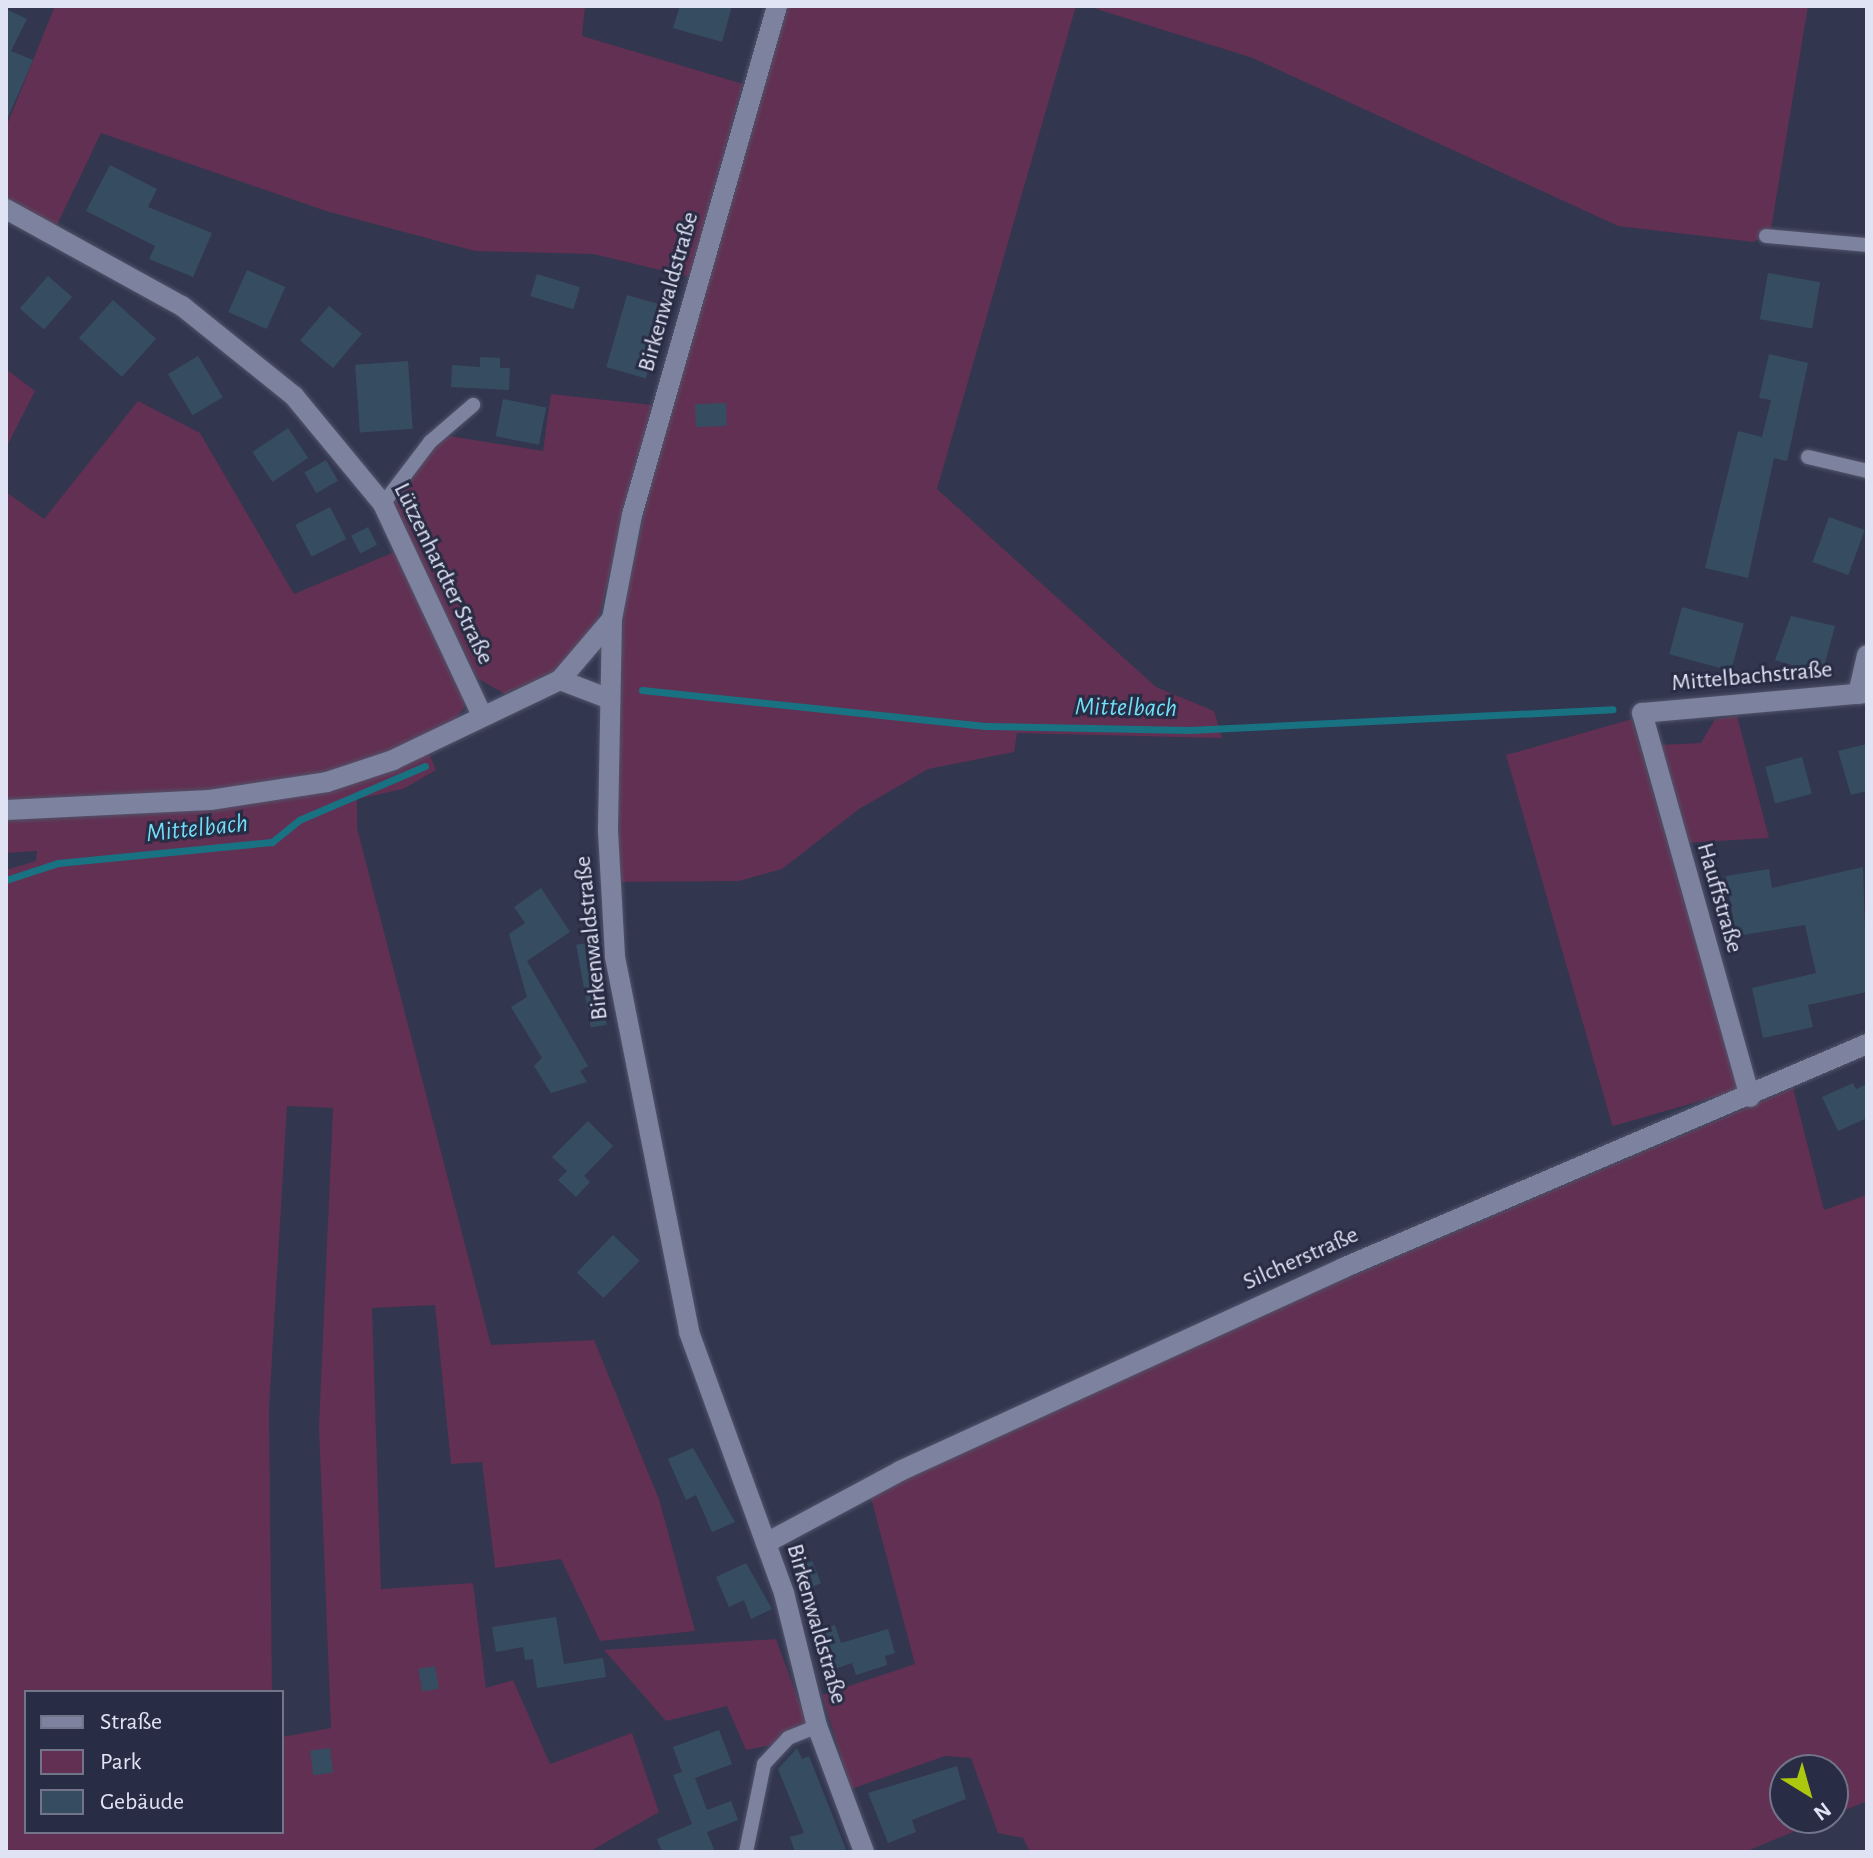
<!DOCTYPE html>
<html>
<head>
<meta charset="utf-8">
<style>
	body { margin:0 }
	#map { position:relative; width:1873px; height:1858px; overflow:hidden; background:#32364f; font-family:"Alegreya Sans",sans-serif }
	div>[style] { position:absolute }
	.green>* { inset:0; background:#623052; transform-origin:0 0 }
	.stream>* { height:7px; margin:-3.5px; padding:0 3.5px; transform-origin:3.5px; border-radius:3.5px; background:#197282 }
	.building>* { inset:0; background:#364d61; transform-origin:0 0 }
	.roads { filter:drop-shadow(0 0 2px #51546a) drop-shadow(0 0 2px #51546a) }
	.service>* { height:14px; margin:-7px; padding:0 7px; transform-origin:7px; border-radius:7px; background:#7d829f }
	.minor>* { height:20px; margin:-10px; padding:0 10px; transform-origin:10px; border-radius:10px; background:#7d829f }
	span { translate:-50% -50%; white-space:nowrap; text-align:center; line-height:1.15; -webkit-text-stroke:6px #282c44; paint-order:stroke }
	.street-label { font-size:24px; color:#e0e3f4 }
	.water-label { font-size:26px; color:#71dff7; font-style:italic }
	.frame { position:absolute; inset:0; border:8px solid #e0e3f4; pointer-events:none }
	.legend { position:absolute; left:24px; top:1690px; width:260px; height:144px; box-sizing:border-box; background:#282c44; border:2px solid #72758a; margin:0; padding:10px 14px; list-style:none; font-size:24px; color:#e0e3f4 }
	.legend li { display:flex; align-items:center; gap:16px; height:40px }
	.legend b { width:40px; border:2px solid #72758a }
	.north { position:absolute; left:1769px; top:1754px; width:80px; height:80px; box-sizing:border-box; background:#282c44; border:2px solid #72758a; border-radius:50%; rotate:143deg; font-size:22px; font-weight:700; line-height:32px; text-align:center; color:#e0e3f4 }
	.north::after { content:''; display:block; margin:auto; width:28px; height:36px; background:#adc60e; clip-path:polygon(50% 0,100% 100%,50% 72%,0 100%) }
</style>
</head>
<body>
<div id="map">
	<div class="green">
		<div style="clip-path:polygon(55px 6px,585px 6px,582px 36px,743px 84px,690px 277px,593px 254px,475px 251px,326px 211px,101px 133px,56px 227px,6px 198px,6px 127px)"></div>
		<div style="clip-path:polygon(787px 6px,1076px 6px,937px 489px,1156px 687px,1214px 711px,1222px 738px,1017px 733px,1014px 752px,928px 769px,859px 809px,782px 869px,739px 881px,617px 882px,623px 614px,648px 492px)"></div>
		<div style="clip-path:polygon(1087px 6px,1808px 6px,1771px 229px,1754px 242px,1618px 226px,1253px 58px)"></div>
		<div style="clip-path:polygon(6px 369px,35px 391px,6px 448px)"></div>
		<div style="clip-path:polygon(551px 394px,652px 405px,597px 625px,556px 670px,505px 694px,477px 678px,390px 501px,443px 435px,543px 451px)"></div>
		<div style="clip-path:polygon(138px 401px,200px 433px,294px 594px,397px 551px,464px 688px,465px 706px,455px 721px,378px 757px,298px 781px,191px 795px,6px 803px,6px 492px,44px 519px)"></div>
		<div style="clip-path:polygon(1737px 716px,1769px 838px,1684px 843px,1659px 745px,1701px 743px,1715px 719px)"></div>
		<div style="left:1632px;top:719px;width:386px;height:131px;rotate:74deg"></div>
		<div style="clip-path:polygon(evenodd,428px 751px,436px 770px,403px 789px,357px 799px,357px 828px,491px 1345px,594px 1340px,659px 1499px,695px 1631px,600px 1641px,561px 1559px,495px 1568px,482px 1462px,451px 1464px,435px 1305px,372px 1308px,381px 1589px,473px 1583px,486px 1688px,513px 1680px,550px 1764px,632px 1733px,659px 1812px,589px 1852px,6px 1852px,6px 870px,36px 861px,37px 851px,6px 853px,6px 824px,9px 817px,202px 805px,428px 751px,287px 1106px,333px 1108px,319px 1427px,331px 1728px,282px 1737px,282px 1832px,26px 1832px,26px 1692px,272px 1692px,269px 1408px,287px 1106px)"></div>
		<div style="clip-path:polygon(1793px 1088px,1824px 1210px,1867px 1195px,1867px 1801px,1833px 1815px,1833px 1770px,1785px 1770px,1785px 1818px,1826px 1818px,1745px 1852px,1030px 1852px,1023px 1838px,998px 1833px,971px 1758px,945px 1756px,851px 1789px,822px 1695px,915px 1664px,870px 1494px,1228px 1329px)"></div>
		<div style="clip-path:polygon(776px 1639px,812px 1737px,746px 1750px,727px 1706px,666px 1721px,604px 1650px)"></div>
	</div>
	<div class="stream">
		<div style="left:642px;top:690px;width:345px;rotate:6deg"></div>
		<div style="left:985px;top:726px;width:204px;rotate:1.1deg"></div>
		<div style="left:1189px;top:730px;width:424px;rotate:-2.8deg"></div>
		<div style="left:6px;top:880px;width:55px;rotate:-18.1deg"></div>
		<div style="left:58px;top:863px;width:215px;rotate:-5.6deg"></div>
		<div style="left:272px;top:842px;width:35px;rotate:-39deg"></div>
		<div style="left:299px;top:820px;width:137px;rotate:-23.2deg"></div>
	</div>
	<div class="building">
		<div style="clip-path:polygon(680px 6px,732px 6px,722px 42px,673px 28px)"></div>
		<div style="clip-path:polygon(6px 9px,27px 19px,11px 51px,33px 60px,6px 122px)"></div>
		<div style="clip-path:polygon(110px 165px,157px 189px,148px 207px,212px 233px,193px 277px,149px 259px,155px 246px,86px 211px)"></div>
		<div style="left:247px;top:270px;width:42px;height:46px;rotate:24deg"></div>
		<div style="left:1768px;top:273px;width:53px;height:47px;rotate:10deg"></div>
		<div style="left:537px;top:274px;width:45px;height:23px;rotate:17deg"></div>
		<div style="left:48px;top:276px;width:32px;height:43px;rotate:41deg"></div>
		<div style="left:627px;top:295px;width:41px;height:75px;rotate:16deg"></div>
		<div style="left:113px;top:300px;width:58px;height:51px;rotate:42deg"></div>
		<div style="left:329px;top:306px;width:43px;height:45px;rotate:40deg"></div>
		<div style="clip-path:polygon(1769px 354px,1808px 363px,1787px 461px,1774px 458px,1748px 578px,1705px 568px,1738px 431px,1762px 437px,1771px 400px,1759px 398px)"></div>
		<div style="left:198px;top:356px;width:48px;height:35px;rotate:59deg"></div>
		<div style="clip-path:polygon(480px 357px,500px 358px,500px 368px,510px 368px,509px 390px,451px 387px,452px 365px,480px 367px)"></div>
		<div style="left:408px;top:361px;width:68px;height:53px;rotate:86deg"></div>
		<div style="left:503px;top:399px;width:44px;height:38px;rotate:11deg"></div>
		<div style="left:726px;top:403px;width:23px;height:31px;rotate:88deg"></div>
		<div style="left:288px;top:428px;width:36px;height:43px;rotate:56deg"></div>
		<div style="left:326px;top:460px;width:24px;height:25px;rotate:60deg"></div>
		<div style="left:330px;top:507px;width:36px;height:39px;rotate:63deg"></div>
		<div style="left:1829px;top:517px;width:38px;height:48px;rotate:20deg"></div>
		<div style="left:368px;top:527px;width:20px;height:19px;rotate:63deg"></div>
		<div style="left:1682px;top:607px;width:64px;height:49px;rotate:15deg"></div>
		<div style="clip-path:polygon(1791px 616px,1835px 626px,1822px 674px,1775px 660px)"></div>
		<div style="clip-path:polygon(1867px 744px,1867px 791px,1851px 795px,1838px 751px)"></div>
		<div style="left:1802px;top:757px;width:38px;height:38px;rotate:75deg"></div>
		<div style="clip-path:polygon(1863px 867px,1867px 992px,1808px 1005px,1813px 1027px,1763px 1038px,1752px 988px,1816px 973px,1805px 925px,1736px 936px,1726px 876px,1769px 869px,1772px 888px)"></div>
		<div style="clip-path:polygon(541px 888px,570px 932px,527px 961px,588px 1066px,580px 1071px,587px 1082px,551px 1093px,534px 1066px,542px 1058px,511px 1007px,527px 997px,509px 934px,525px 923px,514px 907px)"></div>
		<div style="left:592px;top:942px;width:84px;height:16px;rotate:80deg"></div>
		<div style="clip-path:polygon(1853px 1083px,1856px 1089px,1867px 1084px,1867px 1118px,1838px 1131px,1822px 1097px)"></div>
		<div style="clip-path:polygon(588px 1121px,613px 1146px,584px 1176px,590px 1182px,576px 1197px,558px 1180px,567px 1171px,552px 1157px)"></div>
		<div style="left:613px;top:1235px;width:37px;height:52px;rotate:44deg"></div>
		<div style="clip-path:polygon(693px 1448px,735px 1522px,712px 1532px,696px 1495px,686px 1500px,668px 1459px)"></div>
		<div style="left:812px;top:1561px;width:24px;height:22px;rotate:68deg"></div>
		<div style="clip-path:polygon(746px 1563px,772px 1609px,751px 1619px,744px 1600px,729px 1607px,716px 1577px)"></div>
		<div style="clip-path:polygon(556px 1617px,564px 1664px,603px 1658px,606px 1677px,537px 1688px,533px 1659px,525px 1660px,523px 1647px,496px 1652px,492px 1627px)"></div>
		<div style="clip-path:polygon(835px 1625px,841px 1643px,888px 1629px,895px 1653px,885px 1656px,887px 1665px,856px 1675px,852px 1663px,832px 1670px,817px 1631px)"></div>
		<div style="left:435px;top:1666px;width:23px;height:17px;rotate:80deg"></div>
		<div style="clip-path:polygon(719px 1730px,732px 1764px,695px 1778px,707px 1810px,731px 1801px,738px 1820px,707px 1832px,715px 1852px,662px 1852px,657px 1839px,692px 1824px,673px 1775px,682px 1772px,673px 1747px)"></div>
		<div style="left:330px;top:1748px;width:25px;height:20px;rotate:83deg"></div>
		<div style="clip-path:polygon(797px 1748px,802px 1759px,809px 1756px,847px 1852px,795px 1852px,790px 1837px,804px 1833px,778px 1769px)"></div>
		<div style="clip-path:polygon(957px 1766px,966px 1799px,912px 1820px,916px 1832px,888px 1843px,868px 1793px)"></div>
	</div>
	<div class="roads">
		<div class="service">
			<div style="left:1766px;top:236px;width:101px;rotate:5.1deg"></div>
			<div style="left:1808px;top:457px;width:61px;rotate:13.3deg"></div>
			<div style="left:383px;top:504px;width:78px;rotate:-52.8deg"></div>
			<div style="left:430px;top:442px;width:57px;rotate:-40.7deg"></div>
			<div style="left:746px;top:1852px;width:90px;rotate:-78.4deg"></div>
			<div style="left:764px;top:1764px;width:35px;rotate:-47deg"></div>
			<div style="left:788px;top:1738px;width:31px;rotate:-22deg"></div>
		</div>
		<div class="minor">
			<div style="left:777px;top:6px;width:529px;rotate:105.9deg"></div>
			<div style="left:632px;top:515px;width:106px;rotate:100.9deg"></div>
			<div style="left:612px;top:619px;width:212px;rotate:91.1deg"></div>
			<div style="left:608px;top:831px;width:126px;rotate:86.8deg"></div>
			<div style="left:615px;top:957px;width:382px;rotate:78.8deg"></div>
			<div style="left:689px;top:1332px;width:278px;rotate:70deg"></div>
			<div style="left:784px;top:1593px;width:137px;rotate:76.1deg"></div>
			<div style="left:817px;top:1726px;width:134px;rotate:69.5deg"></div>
			<div style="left:6px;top:209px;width:201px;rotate:28.9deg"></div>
			<div style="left:182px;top:306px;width:144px;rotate:38.8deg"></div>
			<div style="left:294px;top:396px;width:140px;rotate:50.5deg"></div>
			<div style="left:383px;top:504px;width:231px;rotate:64.9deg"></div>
			<div style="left:560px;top:680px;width:50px;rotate:21deg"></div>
			<div style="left:1858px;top:694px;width:40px;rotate:-77deg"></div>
			<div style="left:6px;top:810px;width:204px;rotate:-2.8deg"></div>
			<div style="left:210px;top:800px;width:118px;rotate:-8.7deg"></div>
			<div style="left:327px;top:782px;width:70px;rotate:-18.4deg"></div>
			<div style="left:393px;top:760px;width:185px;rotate:-25.6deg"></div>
			<div style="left:560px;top:680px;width:80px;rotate:-49.6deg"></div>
			<div style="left:1750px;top:1097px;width:399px;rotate:-105.7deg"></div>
			<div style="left:1642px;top:713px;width:226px;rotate:-5.1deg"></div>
			<div style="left:766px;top:1543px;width:152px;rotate:-28.2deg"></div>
			<div style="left:900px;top:1471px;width:487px;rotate:-24.6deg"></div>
			<div style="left:1343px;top:1268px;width:570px;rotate:-23.15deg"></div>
		</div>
	</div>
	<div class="street-label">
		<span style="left:669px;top:292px;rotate:-74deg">Birkenwaldstraße</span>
		<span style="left:443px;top:574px;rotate:64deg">Lützenhardter Straße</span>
		<span style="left:1752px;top:677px;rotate:-5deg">Mittelbachstraße</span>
		<span style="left:1719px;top:898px;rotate:74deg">Hauffstraße</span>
		<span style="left:592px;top:938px;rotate:-96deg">Birkenwaldstraße</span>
		<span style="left:1301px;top:1259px;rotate:-24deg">Silcherstraße</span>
		<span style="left:816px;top:1624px;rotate:74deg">Birkenwaldstraße</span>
	</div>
	<div class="water-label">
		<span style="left:1126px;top:708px;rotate:1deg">Mittelbach</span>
		<span style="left:197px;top:829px;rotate:-6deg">Mittelbach</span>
	</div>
	<div class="frame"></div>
	<ul class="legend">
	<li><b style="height:10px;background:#7d829f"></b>Straße</li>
	<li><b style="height:22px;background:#623052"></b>Park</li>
	<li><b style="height:22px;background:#364d61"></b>Gebäude</li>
	</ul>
	<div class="north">N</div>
</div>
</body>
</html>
